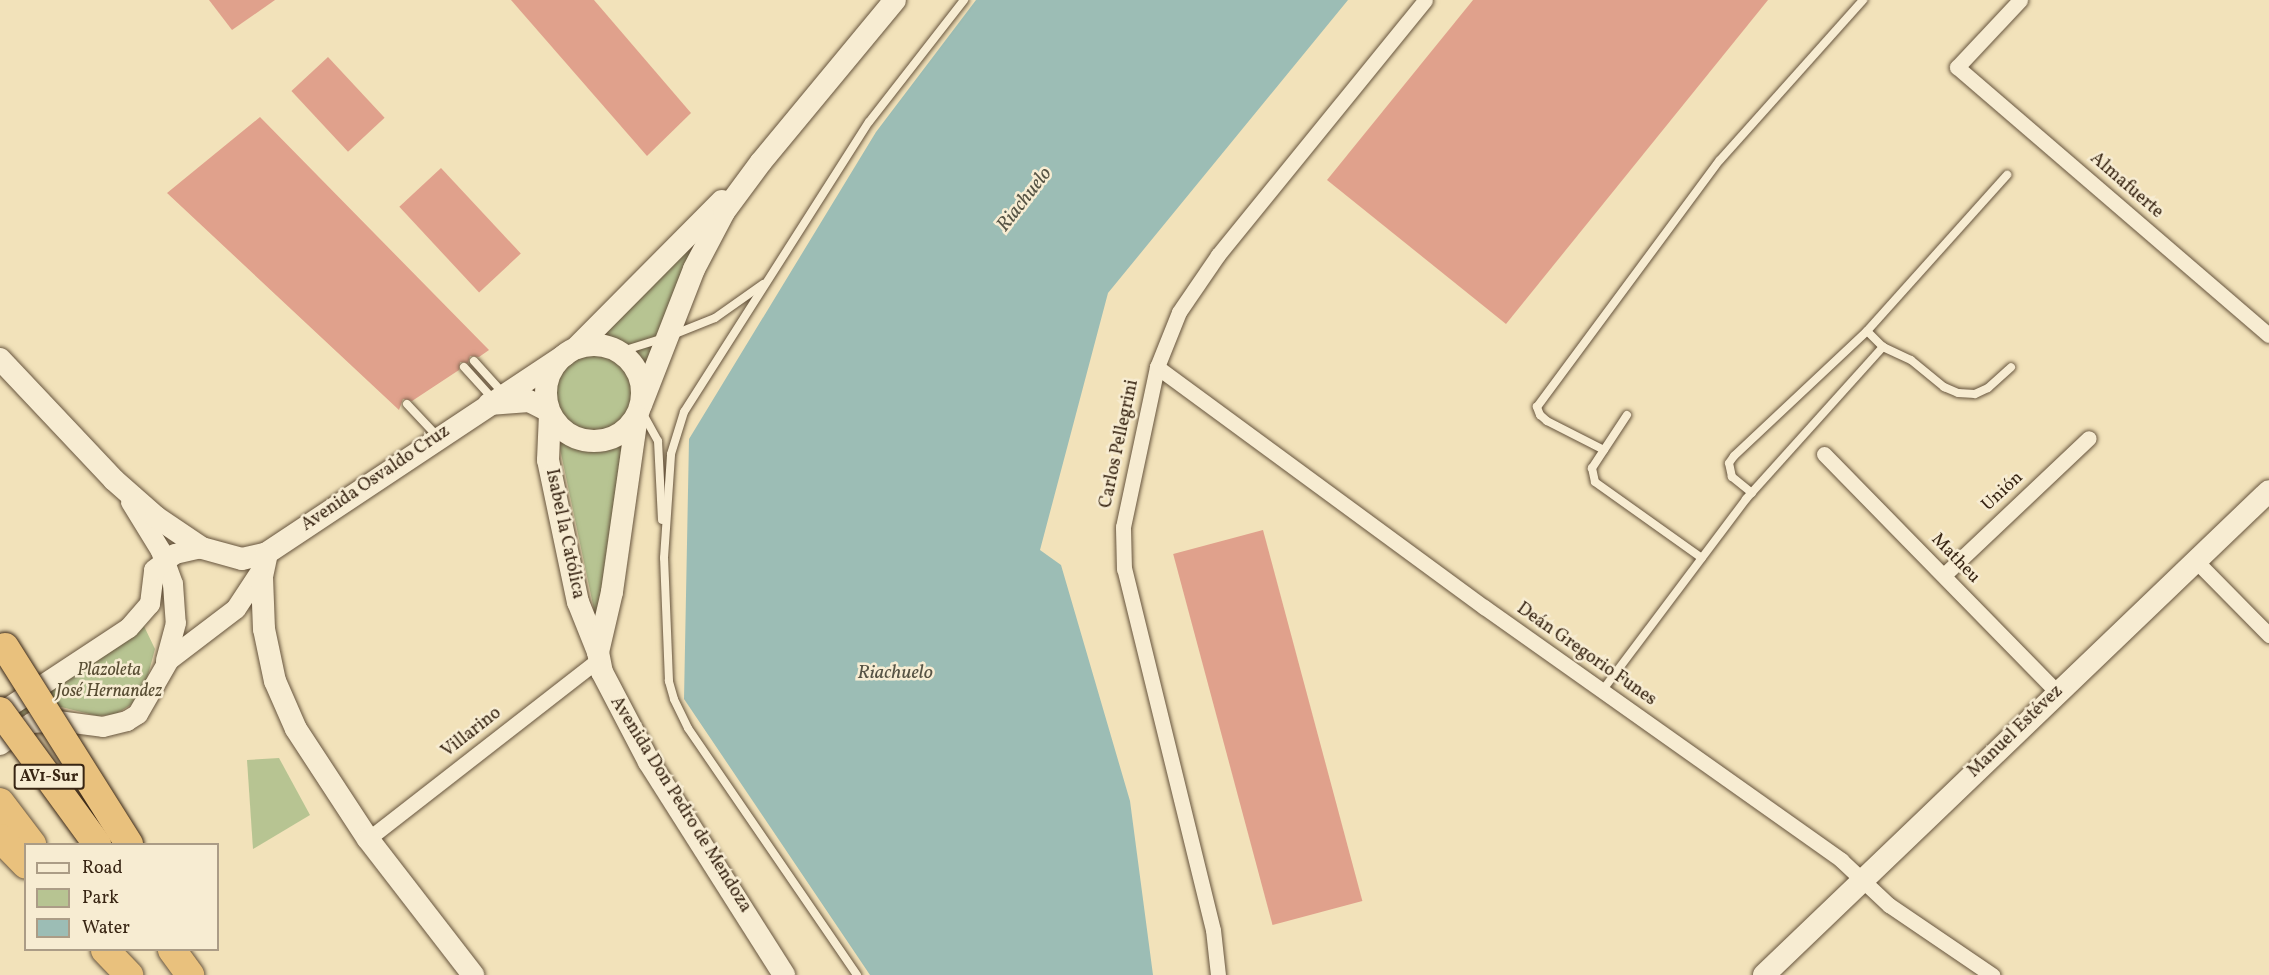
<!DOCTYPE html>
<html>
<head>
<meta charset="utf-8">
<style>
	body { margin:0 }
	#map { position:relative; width:2269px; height:975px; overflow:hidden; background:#f2e2ba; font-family:Vollkorn,serif }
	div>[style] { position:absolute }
	.green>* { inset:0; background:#b7c492 }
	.round { border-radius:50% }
	.water>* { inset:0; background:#9cbdb5 }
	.building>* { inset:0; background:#e0a18c; transform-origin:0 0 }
	.roads { filter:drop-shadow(0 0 2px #66543d) drop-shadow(0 0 2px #66543d) }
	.service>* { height:8px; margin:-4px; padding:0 4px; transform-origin:4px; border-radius:4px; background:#f7ecd2 }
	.minor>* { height:15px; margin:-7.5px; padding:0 7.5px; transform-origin:7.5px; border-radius:7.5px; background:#f7ecd2 }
	.tertiary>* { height:20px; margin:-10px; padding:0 10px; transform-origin:10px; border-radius:10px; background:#f7ecd2 }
	.secondary>* { height:22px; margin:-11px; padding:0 11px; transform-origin:11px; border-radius:11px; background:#f7ecd2 }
	.secondary>.ring { margin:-11px; padding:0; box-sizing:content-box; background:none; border:22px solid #f7ecd2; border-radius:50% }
	.motorway>* { height:28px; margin:-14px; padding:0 14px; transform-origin:14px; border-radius:14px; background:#e9c17d }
	.bridges { filter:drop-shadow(0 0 2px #382513) drop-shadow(0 0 2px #382513) }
	.motorway-bridge>* { height:28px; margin:-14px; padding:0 14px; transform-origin:14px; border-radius:14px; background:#e9c17d }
	span { translate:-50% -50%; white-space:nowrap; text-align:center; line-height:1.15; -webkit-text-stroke:5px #f7ecd2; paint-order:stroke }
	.shield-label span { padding:2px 4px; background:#f7ecd2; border:2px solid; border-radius:4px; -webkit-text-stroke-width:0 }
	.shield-label { font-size:16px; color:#382513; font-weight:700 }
	.street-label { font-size:18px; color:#382513 }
	.park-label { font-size:18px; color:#584d33; font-style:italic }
	.water-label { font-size:20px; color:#565344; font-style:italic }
	.legend { position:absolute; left:24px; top:843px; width:195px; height:108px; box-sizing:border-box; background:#f7ecd2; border:2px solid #ab9c86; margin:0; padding:8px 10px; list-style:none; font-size:18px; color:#382513 }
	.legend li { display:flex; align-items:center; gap:12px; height:30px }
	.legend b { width:30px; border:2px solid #ab9c86 }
</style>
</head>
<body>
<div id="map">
	<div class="green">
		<div style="clip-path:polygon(707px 223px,644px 373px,624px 344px,592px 339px)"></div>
		<div class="round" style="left:556px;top:355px;width:76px;height:76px"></div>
		<div style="clip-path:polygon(556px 430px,578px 446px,605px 447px,627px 435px,596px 619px)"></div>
		<div style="clip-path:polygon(142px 622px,155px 649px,145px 686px,132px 704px,116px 714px,98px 716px,53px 705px,31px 710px,0 732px,0 719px)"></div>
		<div style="clip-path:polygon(279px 758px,310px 815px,253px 849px,247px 760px)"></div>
	</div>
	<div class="water">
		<div style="clip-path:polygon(976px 0,1348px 0,1108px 293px,1040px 550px,1061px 565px,1130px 801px,1153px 975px,870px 975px,684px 699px,689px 439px,876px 132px)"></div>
	</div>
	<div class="building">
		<div style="clip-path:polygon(209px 0,275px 0,232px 30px)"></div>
		<div style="clip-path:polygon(511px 0,594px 0,691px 113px,647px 156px)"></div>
		<div style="clip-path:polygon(1473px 0,1768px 0,1506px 324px,1327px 180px)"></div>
		<div style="left:328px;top:57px;width:83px;height:50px;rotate:47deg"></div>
		<div style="clip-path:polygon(260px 117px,489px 350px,479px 357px,470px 356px,468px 363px,460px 362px,459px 370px,412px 401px,403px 399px,399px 410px,167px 193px)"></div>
		<div style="left:441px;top:168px;width:117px;height:57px;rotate:47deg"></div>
		<div style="left:1263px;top:530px;width:384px;height:93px;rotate:75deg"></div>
	</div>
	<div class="roads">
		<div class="service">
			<div style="left:1867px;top:331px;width:23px;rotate:45deg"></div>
			<div style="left:1883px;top:347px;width:31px;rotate:25deg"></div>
			<div style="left:1911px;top:360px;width:43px;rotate:39.3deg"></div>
			<div style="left:1944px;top:387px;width:15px;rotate:23deg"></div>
			<div style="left:1958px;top:393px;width:17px;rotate:3deg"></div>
			<div style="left:1975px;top:394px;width:14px;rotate:-25deg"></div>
			<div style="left:1988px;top:388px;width:31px;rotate:-42deg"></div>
			<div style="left:675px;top:334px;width:43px;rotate:-21.8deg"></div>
			<div style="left:715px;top:318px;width:59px;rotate:-35.3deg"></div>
			<div style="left:619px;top:352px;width:47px;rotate:-17.3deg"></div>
			<div style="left:474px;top:361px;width:43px;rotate:47.8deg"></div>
			<div style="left:464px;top:367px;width:43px;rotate:47.8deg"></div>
			<div style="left:407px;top:404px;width:44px;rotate:46.8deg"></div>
			<div style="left:643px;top:414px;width:31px;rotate:61deg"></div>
			<div style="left:658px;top:441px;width:79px;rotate:87.1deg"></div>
			<div style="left:1627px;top:415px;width:64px;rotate:123.4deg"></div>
			<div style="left:1592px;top:468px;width:14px;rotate:78deg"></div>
			<div style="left:1595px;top:482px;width:131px;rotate:35.4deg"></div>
			<div style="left:1604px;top:450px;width:64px;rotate:-153deg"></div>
			<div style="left:1547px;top:421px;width:9px;rotate:-139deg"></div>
			<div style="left:1540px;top:415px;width:9px;rotate:-111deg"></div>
			<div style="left:1537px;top:407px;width:307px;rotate:-53.5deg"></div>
			<div style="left:1720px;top:160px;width:215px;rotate:-48.2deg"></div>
			<div style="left:1752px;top:493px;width:26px;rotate:-141deg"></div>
			<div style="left:1732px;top:477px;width:14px;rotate:-102deg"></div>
			<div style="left:1729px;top:463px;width:9px;rotate:-54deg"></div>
			<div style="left:1734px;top:456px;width:183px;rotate:-43.2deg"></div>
			<div style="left:1867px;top:331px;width:210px;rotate:-48.1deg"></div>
			<div style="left:1602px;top:691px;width:240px;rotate:-53.1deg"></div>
			<div style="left:1746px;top:499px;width:205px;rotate:-48deg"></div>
			<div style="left:857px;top:975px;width:299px;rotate:-124.4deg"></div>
			<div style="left:688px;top:728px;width:32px;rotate:-116deg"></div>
			<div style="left:674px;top:699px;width:19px;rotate:-106deg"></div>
			<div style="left:669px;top:681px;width:123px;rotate:-92.3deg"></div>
			<div style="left:664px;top:558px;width:104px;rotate:-86.1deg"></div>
			<div style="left:671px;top:454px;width:44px;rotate:-72.8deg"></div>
			<div style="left:684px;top:412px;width:344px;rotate:-57.5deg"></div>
			<div style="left:869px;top:122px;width:155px;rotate:-52.1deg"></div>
		</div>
		<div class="minor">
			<div style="left:2020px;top:0;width:92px;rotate:133.2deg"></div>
			<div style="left:1957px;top:67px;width:411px;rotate:40.7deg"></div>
			<div style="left:1157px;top:367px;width:406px;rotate:36.3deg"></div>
			<div style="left:1484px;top:607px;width:438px;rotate:35.3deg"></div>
			<div style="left:1841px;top:860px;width:66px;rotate:43.2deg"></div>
			<div style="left:1889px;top:905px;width:125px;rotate:34.2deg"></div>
			<div style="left:1824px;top:454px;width:333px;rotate:45.6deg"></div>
			<div style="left:2197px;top:562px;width:103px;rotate:45.4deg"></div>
			<div style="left:1944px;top:575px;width:199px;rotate:-43.4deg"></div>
			<div style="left:368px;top:839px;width:293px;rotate:-37.9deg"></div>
			<div style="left:1218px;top:975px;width:45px;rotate:-96.3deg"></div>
			<div style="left:1213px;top:930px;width:372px;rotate:-103.8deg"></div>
			<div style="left:1124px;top:569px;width:42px;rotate:-91.4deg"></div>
			<div style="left:1123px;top:527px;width:164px;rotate:-78deg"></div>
			<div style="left:1157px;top:367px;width:59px;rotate:-68.2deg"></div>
			<div style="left:1179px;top:312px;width:69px;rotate:-55.6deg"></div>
			<div style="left:1218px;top:255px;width:328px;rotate:-50.9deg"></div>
		</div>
		<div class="tertiary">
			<div style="left:131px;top:502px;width:57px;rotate:58.5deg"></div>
			<div style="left:161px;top:551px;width:35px;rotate:70deg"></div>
			<div style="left:173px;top:584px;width:39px;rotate:86deg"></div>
			<div style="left:176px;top:623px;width:39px;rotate:105deg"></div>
			<div style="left:0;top:713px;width:154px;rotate:-33.4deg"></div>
			<div style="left:129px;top:628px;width:32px;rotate:-49deg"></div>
			<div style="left:150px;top:604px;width:34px;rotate:-83deg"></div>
			<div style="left:154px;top:570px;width:26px;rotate:-37deg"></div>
			<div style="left:175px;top:554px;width:28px;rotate:-13deg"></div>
			<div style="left:0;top:745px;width:39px;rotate:-35deg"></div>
			<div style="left:32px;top:723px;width:26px;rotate:-4deg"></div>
			<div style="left:58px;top:721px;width:45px;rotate:7.6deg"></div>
			<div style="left:103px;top:727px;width:25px;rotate:-14deg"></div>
			<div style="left:127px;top:721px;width:13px;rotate:-32deg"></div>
			<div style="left:138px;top:714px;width:62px;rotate:-60.1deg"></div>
			<div style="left:169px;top:660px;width:84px;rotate:-37.3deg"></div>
			<div style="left:236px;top:609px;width:49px;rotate:-56.6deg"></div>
		</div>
		<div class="secondary">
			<div class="ring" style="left:546px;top:345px;width:74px;height:74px"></div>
			<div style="left:576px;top:348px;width:207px;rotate:-45.2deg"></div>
			<div style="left:0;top:359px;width:166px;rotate:46.7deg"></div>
			<div style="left:114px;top:480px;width:56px;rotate:41.4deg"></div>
			<div style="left:156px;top:517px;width:55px;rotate:34deg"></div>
			<div style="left:202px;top:548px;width:41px;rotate:15.4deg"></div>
			<div style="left:242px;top:559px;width:26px;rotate:-13deg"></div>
			<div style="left:267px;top:553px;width:359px;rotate:-33.6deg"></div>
			<div style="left:489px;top:404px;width:40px;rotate:-4.3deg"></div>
			<div style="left:529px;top:401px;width:22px;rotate:27deg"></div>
			<div style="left:641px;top:405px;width:146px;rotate:-68.7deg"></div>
			<div style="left:694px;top:269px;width:64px;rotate:-62.2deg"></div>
			<div style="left:724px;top:212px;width:62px;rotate:-53.5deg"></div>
			<div style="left:761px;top:162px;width:210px;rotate:-50.4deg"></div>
			<div style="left:550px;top:414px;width:46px;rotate:92.5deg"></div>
			<div style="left:548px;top:460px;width:145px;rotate:78.1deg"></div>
			<div style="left:578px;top:602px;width:54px;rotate:68.2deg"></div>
			<div style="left:637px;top:416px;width:178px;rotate:98.1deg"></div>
			<div style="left:612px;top:592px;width:62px;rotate:103.1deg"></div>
			<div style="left:598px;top:652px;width:20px;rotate:79deg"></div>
			<div style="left:602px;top:672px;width:102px;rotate:62.4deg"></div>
			<div style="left:649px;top:762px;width:252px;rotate:57.6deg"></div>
			<div style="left:267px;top:553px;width:25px;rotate:102deg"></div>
			<div style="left:262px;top:577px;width:52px;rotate:87.8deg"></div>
			<div style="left:264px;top:629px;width:53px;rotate:78.1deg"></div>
			<div style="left:275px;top:681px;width:52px;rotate:66.4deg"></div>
			<div style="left:296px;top:729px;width:131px;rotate:56.8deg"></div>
			<div style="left:368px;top:839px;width:172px;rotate:52.3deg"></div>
			<div style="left:1764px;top:975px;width:699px;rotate:-43.78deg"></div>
		</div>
		<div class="motorway">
			<div style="left:0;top:802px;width:53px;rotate:52.7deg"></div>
			<div style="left:0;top:838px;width:37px;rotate:46deg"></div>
			<div style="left:105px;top:950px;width:35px;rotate:46deg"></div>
			<div style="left:172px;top:950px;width:31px;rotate:54deg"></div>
		</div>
	</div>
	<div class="bridges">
		<div class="motorway-bridge">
			<div style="left:5px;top:647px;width:233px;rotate:57.8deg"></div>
			<div style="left:0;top:711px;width:165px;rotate:53.9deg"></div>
		</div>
	</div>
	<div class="shield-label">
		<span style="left:49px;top:777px">AV1-Sur</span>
	</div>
	<div class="street-label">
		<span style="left:2126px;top:186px;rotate:41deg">Almafuerte</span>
		<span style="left:1120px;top:444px;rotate:-78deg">Carlos Pellegrini</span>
		<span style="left:376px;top:479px;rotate:-34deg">Avenida Osvaldo Cruz</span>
		<span style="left:2003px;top:492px;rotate:-43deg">Unión</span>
		<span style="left:564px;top:534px;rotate:78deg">Isabel la Católica</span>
		<span style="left:1955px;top:559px;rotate:46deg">Matheu</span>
		<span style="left:1586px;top:655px;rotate:35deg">Deán Gregorio Funes</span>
		<span style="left:2016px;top:732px;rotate:-44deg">Manuel Estévez</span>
		<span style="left:472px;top:733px;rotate:-38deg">Villarino</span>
		<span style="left:680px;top:805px;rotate:58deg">Avenida Don Pedro de Mendoza</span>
	</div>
	<div class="park-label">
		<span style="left:109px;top:682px">Plazoleta<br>José Hernandez</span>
	</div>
	<div class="water-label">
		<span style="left:1025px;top:200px;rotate:-52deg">Riachuelo</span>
		<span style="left:895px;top:673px">Riachuelo</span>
	</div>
	<ul class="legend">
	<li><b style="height:8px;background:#f7ecd2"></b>Road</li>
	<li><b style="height:16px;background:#b7c492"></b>Park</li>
	<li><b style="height:16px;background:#9cbdb5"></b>Water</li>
	</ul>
</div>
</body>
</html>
